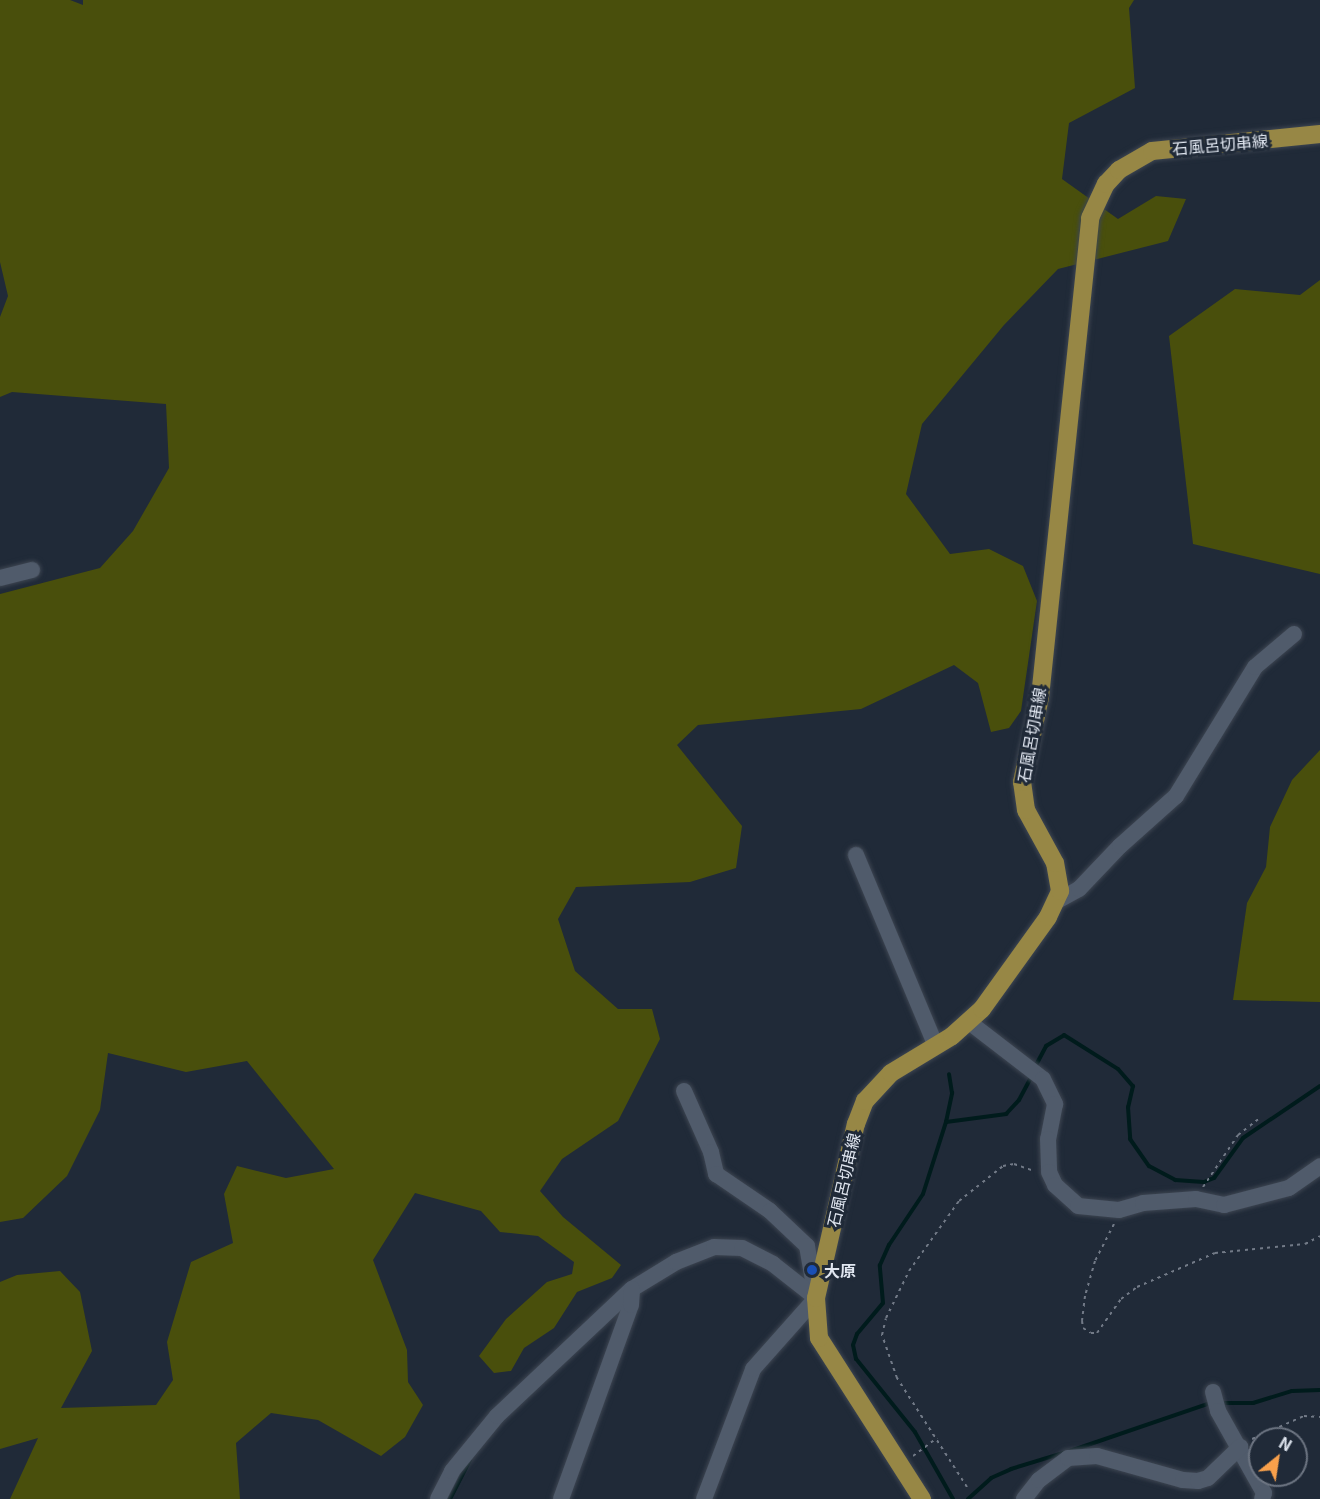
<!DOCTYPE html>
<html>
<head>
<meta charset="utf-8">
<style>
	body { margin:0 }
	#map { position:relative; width:1320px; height:1499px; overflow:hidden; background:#202a38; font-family:Georgia,"Noto Sans JP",serif }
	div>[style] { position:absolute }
	.green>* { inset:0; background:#494f0c }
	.stream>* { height:4px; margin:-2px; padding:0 2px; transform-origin:2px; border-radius:2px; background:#001b1c }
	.path>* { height:2px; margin-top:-1px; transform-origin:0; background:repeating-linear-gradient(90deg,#727a87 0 3px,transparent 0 7.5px) }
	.roads { filter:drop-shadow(0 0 2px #3d4551) drop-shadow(0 0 2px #3d4551) }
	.minor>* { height:16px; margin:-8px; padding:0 8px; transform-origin:8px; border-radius:8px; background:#505b6b }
	.major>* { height:18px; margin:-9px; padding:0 9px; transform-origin:9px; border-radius:9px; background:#978745 }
	.dots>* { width:16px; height:16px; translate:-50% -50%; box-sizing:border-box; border:3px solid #202a38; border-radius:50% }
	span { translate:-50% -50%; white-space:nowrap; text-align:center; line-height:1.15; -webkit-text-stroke:6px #202a38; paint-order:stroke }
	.street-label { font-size:16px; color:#e0e6f0 }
	.poi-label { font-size:16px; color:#e0e6f0; font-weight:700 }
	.left { translate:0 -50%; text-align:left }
	.north { position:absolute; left:1248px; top:1427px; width:60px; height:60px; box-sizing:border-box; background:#202a38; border:2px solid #6d7582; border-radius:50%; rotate:30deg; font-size:16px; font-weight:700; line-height:24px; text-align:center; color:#e0e6f0 }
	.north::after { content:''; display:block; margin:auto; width:21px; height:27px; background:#f8a04b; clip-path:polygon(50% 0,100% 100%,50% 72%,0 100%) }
</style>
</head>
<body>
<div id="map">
	<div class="green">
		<div style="clip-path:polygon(0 0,70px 0,83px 5px,83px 0,1134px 0,1129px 8px,1135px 88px,1069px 123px,1062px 179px,1118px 219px,1156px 196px,1186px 199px,1168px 241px,1058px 269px,1004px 325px,922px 424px,906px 494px,950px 554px,989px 549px,1023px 566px,1037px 601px,1021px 711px,1009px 728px,991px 732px,978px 683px,954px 665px,861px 709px,698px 725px,677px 745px,742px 826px,736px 868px,690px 882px,576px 887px,558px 919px,575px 971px,618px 1009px,652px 1009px,660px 1039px,618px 1121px,562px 1159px,540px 1191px,563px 1217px,621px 1265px,612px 1278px,577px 1292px,554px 1328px,524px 1348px,511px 1371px,494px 1373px,479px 1356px,506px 1319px,547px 1282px,572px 1274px,574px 1262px,538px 1236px,500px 1232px,481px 1211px,415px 1193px,373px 1260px,407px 1350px,408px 1382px,423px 1405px,405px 1437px,381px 1456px,318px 1420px,271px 1413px,236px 1443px,240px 1499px,10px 1499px,38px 1438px,0 1449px,0 1282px,17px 1275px,60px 1271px,80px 1292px,92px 1351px,61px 1408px,156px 1405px,173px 1380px,167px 1342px,191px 1262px,233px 1243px,224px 1194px,237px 1166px,286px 1178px,334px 1169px,247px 1061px,186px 1072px,108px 1053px,100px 1110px,67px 1176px,23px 1218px,0 1222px,0 594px,100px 568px,133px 531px,169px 468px,166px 404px,12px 392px,0 397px,0 317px,8px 296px,0 262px)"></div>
		<div style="clip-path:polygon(1320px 280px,1320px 574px,1193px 544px,1169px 336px,1235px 289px,1300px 295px)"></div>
		<div style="clip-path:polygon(1320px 750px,1320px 1002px,1233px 1000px,1247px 903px,1266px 867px,1270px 827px,1292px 780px)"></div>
	</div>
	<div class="stream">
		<div style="left:1035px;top:1067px;width:24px;rotate:-62deg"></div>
		<div style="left:1046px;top:1046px;width:21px;rotate:-31deg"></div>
		<div style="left:1064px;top:1035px;width:64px;rotate:32.2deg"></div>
		<div style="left:1118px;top:1069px;width:23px;rotate:49deg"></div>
		<div style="left:1133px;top:1086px;width:22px;rotate:103deg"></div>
		<div style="left:1128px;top:1107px;width:32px;rotate:86deg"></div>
		<div style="left:1130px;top:1139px;width:33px;rotate:55deg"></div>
		<div style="left:1149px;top:1166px;width:30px;rotate:28deg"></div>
		<div style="left:1175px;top:1180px;width:29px;rotate:4deg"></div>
		<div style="left:1204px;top:1182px;width:11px;rotate:-22deg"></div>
		<div style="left:1214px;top:1178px;width:49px;rotate:-54.1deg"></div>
		<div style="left:1243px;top:1138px;width:93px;rotate:-34deg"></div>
		<div style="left:946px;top:1122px;width:30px;rotate:-78deg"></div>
		<div style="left:952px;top:1093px;width:19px;rotate:-99deg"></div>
		<div style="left:1221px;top:1403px;width:32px"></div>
		<div style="left:1253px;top:1403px;width:41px;rotate:-17.1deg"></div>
		<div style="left:1292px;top:1391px;width:28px;rotate:-2deg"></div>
		<div style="left:1070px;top:1451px;width:148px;rotate:-18.9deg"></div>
		<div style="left:450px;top:1499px;width:44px;rotate:-62.9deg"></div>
		<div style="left:953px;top:1499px;width:77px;rotate:-119.6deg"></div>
		<div style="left:915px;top:1432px;width:94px;rotate:-128.9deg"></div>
		<div style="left:856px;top:1359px;width:14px;rotate:-102deg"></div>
		<div style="left:853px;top:1345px;width:12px;rotate:-70deg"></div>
		<div style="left:857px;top:1334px;width:40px;rotate:-50deg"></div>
		<div style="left:883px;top:1303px;width:38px;rotate:-95deg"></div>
		<div style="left:880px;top:1265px;width:22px;rotate:-66deg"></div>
		<div style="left:889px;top:1245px;width:61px;rotate:-56.3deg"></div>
		<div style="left:923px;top:1194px;width:76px;rotate:-72.3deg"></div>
		<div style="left:946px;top:1122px;width:61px;rotate:-7.6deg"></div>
		<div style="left:1006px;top:1114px;width:19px;rotate:-47deg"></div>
		<div style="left:1019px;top:1100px;width:26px;rotate:-62deg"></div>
		<div style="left:968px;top:1499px;width:31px;rotate:-42deg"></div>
		<div style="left:991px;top:1478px;width:22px;rotate:-24deg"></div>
		<div style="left:1011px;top:1469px;width:54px;rotate:-17.1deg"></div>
	</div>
	<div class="path">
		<div style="left:1203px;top:1187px;width:63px;rotate:-56.1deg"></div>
		<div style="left:1238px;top:1135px;width:28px;rotate:-38deg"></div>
		<div style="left:1114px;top:1224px;width:42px;rotate:117.2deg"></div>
		<div style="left:1095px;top:1261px;width:36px;rotate:106deg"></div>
		<div style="left:1085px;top:1296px;width:25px;rotate:97deg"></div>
		<div style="left:1082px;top:1321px;width:7px;rotate:82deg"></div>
		<div style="left:1083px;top:1328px;width:9px;rotate:32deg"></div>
		<div style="left:1091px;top:1333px;width:6px"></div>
		<div style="left:1097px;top:1333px;width:42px;rotate:-54.8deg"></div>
		<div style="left:1121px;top:1299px;width:20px;rotate:-37deg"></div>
		<div style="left:1137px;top:1287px;width:85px;rotate:-23.6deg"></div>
		<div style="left:1215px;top:1253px;width:90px;rotate:-5.7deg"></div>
		<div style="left:1305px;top:1244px;width:17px;rotate:-28deg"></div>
		<div style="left:1252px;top:1439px;width:57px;rotate:-23.9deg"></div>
		<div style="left:1304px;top:1416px;width:16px;rotate:4deg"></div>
		<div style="left:913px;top:1456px;width:30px;rotate:-37deg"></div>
		<div style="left:967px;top:1487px;width:130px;rotate:-122.7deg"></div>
		<div style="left:897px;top:1378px;width:46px;rotate:-109.2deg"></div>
		<div style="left:882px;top:1335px;width:17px;rotate:-77deg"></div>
		<div style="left:886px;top:1318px;width:52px;rotate:-63.9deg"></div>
		<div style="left:909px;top:1271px;width:86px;rotate:-54.5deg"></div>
		<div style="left:959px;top:1201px;width:56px;rotate:-38.5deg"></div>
		<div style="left:1003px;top:1166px;width:11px;rotate:-10deg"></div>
		<div style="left:1014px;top:1164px;width:21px;rotate:19deg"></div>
	</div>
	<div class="roads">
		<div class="minor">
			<div style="left:0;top:578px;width:33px;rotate:-14deg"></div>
			<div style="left:856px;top:855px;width:207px;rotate:67.3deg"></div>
			<div style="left:1057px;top:901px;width:25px;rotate:-29deg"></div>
			<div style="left:1079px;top:889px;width:59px;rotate:-46.4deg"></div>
			<div style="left:1120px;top:846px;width:75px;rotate:-41.8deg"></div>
			<div style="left:1176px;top:796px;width:151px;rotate:-58.5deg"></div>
			<div style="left:1255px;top:667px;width:51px;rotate:-40.2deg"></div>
			<div style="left:969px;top:1022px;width:93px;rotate:37.6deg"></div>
			<div style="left:1043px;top:1079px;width:28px;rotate:64deg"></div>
			<div style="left:1055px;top:1104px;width:36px;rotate:101deg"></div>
			<div style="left:1048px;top:1139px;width:33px;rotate:88deg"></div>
			<div style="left:1049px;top:1172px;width:14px;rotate:65deg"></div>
			<div style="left:1055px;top:1185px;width:31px;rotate:42deg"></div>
			<div style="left:1078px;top:1206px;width:41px;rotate:5.6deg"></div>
			<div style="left:1119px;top:1210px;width:25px;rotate:-16deg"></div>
			<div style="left:1143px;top:1203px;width:53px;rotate:-4.3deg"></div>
			<div style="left:1196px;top:1199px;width:29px;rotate:12deg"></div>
			<div style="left:1224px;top:1205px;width:67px;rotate:-14.7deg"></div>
			<div style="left:1289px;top:1188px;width:38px;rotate:-35deg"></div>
			<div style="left:684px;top:1091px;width:67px;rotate:66.1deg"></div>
			<div style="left:711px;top:1152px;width:23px;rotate:77deg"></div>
			<div style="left:716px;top:1174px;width:65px;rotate:34.4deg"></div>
			<div style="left:770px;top:1211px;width:51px;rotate:43.4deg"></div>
			<div style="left:807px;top:1246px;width:53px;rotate:80.2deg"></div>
			<div style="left:1213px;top:1392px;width:20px;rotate:75deg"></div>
			<div style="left:1218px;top:1411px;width:94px;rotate:60.7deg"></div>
			<div style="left:1264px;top:1493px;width:6px;rotate:108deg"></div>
			<div style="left:438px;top:1499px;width:31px;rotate:-63deg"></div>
			<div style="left:452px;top:1471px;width:71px;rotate:-50.7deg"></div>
			<div style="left:497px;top:1416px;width:185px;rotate:-43.3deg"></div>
			<div style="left:632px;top:1289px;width:52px;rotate:-31.5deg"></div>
			<div style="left:676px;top:1262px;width:41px;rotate:-21.5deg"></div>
			<div style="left:714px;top:1247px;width:28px;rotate:2deg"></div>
			<div style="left:742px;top:1248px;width:35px;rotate:27deg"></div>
			<div style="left:773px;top:1264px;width:55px;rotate:38.3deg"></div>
			<div style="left:561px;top:1499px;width:206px;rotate:-70.2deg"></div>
			<div style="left:631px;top:1305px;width:16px;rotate:-86deg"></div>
			<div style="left:704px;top:1499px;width:139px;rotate:-69.3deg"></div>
			<div style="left:753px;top:1369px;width:95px;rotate:-48.4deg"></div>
			<div style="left:1024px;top:1499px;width:24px;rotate:-52deg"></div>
			<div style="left:1039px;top:1480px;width:36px;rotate:-37deg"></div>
			<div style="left:1068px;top:1458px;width:29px;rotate:-4deg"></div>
			<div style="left:1097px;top:1456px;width:89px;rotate:15.6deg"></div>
			<div style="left:1183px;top:1480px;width:15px;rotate:4deg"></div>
			<div style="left:1198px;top:1481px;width:10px;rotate:-17deg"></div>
			<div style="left:1208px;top:1478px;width:45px;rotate:-44.1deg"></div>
		</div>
		<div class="major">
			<div style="left:922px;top:1499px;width:191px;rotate:-122.6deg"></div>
			<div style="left:819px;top:1338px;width:40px;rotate:-94.3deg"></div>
			<div style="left:816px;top:1298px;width:179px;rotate:-77.1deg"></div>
			<div style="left:856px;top:1124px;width:25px;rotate:-69deg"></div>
			<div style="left:865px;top:1101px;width:38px;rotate:-47deg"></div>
			<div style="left:891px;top:1073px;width:71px;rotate:-31.2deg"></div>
			<div style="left:952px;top:1036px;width:40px;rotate:-42deg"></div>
			<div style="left:982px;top:1009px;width:113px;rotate:-54.3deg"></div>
			<div style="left:1048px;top:917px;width:29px;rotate:-65deg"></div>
			<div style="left:1060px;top:891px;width:28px;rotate:-100deg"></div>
			<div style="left:1055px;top:863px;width:60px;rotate:-118.7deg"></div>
			<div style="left:1026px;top:810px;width:28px;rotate:-98deg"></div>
			<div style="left:1022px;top:782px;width:87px;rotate:-78deg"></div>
			<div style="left:1040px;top:697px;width:482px;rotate:-84deg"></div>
			<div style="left:1090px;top:218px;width:38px;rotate:-65deg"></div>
			<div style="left:1106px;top:184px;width:19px;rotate:-47deg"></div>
			<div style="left:1119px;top:170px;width:38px;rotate:-30deg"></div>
			<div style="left:1152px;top:151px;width:169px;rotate:-5.8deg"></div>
		</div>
	</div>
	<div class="dots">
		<div style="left:812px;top:1270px;background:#1a4fb4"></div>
	</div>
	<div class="street-label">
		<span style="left:1220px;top:144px;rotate:-5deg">石風呂切串線</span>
		<span style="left:1031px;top:735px;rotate:-80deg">石風呂切串線</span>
		<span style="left:843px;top:1180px;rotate:-77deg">石風呂切串線</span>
	</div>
	<div class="poi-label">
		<span class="left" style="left:824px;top:1270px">大原</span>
	</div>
	<div class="north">N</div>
</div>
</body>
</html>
